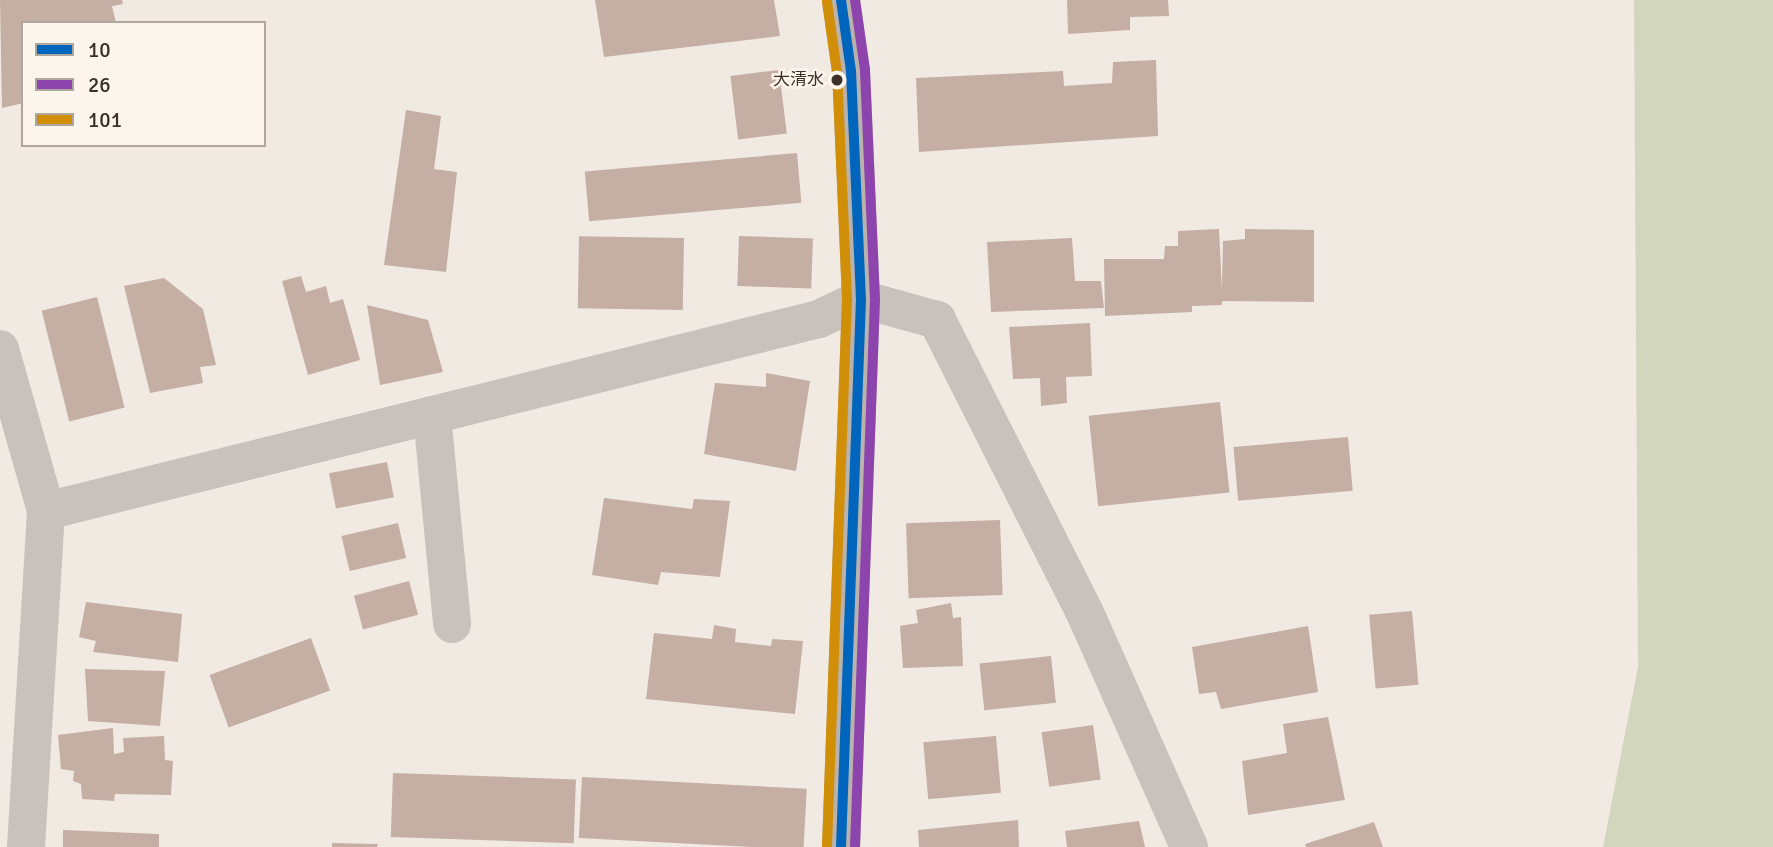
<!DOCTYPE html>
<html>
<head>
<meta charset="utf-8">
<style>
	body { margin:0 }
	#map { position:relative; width:1773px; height:847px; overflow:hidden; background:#f0eae3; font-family:Signika,"Noto Sans JP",sans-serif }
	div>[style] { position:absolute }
	.green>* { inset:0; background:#d1d6bc }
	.building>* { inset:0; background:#c5aea3; transform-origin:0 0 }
	.minor>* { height:38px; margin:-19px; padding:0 19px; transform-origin:19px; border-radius:19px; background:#c9c2bc }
	.secondary>* { height:38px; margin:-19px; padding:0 19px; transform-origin:19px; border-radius:19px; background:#bab2ac }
	.bus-1>* { height:10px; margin:-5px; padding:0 5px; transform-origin:5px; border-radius:5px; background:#0065bd }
	.bus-2>* { height:10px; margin:-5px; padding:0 5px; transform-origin:5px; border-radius:5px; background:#8e44ad }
	.bus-3>* { height:10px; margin:-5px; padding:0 5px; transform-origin:5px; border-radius:5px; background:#d18e08 }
	.dots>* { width:19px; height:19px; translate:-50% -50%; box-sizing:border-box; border:4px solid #fcf5eb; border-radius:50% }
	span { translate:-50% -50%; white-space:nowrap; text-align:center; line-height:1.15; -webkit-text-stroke:5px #fcf5eb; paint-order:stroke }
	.bus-label { font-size:17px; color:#3b2f29 }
	.right { translate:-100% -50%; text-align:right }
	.legend { position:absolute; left:21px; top:21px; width:245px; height:126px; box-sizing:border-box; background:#fcf5eb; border:2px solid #afa69d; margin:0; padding:9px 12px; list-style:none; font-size:21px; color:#3b2f29 }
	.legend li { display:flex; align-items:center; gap:14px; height:35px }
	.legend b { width:35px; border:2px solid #afa69d }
</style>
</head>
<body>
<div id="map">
	<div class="green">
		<div style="clip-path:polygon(1634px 0,1773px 0,1773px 847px,1603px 847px,1638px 667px)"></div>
	</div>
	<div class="building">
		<div style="clip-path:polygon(0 0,122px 0,123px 4px,112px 6px,116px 23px,23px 23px,23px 103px,2px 108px)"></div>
		<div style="clip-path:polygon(595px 0,774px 0,780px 36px,604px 57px)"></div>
		<div style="clip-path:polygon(1067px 0,1168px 0,1169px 16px,1130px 17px,1130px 30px,1068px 34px)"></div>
		<div style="clip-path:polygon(1156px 60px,1158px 136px,919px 152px,916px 78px,1063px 71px,1064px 86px,1112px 83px,1113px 62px)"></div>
		<div style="left:779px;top:70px;width:64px;height:49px;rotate:83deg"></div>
		<div style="clip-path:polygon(406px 110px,441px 116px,434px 169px,457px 172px,446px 272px,384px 265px)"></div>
		<div style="left:797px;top:153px;width:50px;height:213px;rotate:85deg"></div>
		<div style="clip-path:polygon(1219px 229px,1222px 291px,1223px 241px,1245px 239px,1245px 229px,1314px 230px,1314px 302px,1222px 301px,1222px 305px,1192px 306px,1192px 312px,1105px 316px,1104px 259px,1164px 259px,1165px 246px,1178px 246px,1178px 231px)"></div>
		<div style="left:739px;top:236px;width:74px;height:50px;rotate:2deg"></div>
		<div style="left:684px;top:238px;width:72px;height:105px;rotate:91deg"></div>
		<div style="clip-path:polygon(1072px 238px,1075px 281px,1101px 281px,1104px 308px,991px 312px,987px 242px)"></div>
		<div style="clip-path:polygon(301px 276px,306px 292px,326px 286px,330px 303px,343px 299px,360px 360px,308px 375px,282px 281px)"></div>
		<div style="clip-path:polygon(164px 278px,203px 309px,216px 365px,200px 367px,203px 383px,150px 393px,124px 286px)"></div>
		<div style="left:97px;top:297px;width:114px;height:57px;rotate:76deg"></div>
		<div style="clip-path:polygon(367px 305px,428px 320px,443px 372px,380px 385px)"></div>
		<div style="clip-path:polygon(1090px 323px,1092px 376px,1066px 377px,1067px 403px,1041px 406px,1040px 378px,1013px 379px,1009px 327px)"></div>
		<div style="clip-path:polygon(766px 373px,810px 381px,796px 471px,704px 454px,715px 383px,766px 387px)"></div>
		<div style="left:1220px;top:402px;width:91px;height:132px;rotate:84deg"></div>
		<div style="left:1348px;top:437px;width:54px;height:115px;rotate:85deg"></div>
		<div style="left:387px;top:462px;width:36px;height:59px;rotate:79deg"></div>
		<div style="clip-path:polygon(604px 498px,692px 509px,694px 499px,730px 501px,720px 577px,661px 572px,658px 585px,592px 575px)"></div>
		<div style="left:1000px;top:520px;width:75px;height:94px;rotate:88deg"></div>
		<div style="left:398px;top:523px;width:36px;height:58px;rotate:77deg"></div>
		<div style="left:409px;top:581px;width:35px;height:57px;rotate:75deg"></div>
		<div style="clip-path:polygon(86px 602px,182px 614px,178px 662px,93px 652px,96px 641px,79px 637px)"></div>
		<div style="clip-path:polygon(951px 603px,953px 618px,961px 617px,963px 666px,903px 668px,900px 626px,918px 623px,916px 610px)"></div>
		<div style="left:1412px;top:611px;width:74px;height:43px;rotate:85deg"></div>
		<div style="clip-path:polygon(714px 625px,736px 629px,735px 642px,771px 646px,772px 639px,803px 641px,795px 714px,646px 699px,654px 633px,712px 639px)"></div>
		<div style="clip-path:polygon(1308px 626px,1318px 692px,1221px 709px,1216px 692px,1199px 694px,1192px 647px)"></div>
		<div style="left:311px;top:638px;width:56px;height:108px;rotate:70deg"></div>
		<div style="left:1051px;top:656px;width:47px;height:72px;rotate:84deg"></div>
		<div style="clip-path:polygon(85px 669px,165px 671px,160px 726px,88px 721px)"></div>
		<div style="clip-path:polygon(1328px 717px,1345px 800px,1248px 815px,1242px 761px,1287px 753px,1283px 724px)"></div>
		<div style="left:1093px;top:725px;width:55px;height:52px;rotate:82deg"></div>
		<div style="clip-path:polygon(113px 728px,114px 754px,124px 752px,123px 738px,164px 736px,165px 760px,173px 761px,171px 795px,115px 794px,114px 801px,82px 799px,81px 784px,73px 781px,74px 771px,61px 769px,58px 735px)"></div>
		<div style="left:996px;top:736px;width:57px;height:73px;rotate:85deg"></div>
		<div style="left:393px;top:773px;width:183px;height:64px;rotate:2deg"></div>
		<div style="left:582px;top:777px;width:225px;height:61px;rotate:3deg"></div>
		<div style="clip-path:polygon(1018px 820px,1019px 847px,919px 847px,918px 830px)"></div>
		<div style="clip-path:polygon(1139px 821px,1145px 847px,1067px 847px,1065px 831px)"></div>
		<div style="clip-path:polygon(1374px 822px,1383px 847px,1306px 847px,1305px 844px)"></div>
		<div style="clip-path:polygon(63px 830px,159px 834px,159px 847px,63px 847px)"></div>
		<div style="clip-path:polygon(332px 843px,378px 844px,377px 847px,332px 847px)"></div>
	</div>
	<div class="minor">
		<div style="left:0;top:349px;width:168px;rotate:74.1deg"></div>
		<div style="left:46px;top:511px;width:337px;rotate:93.4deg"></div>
		<div style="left:432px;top:415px;width:210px;rotate:84.5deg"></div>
		<div style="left:46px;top:511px;width:796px;rotate:-13.95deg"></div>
		<div style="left:819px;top:319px;width:47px;rotate:-25.5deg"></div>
		<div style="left:861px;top:299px;width:79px;rotate:15.4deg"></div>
		<div style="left:937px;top:320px;width:328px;rotate:63.2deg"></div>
		<div style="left:1085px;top:613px;width:256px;rotate:66deg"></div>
	</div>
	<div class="secondary">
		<div style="left:841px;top:847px;width:548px;rotate:-87.91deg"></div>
		<div style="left:861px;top:299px;width:228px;rotate:-92.5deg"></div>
		<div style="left:851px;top:71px;width:72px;rotate:-98deg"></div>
	</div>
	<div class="bus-1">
		<div style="left:841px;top:0;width:72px;rotate:82deg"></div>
		<div style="left:851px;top:71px;width:228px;rotate:87.5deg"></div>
		<div style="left:861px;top:299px;width:548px;rotate:92.09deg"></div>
	</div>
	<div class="bus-2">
		<div style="left:855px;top:847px;width:547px;rotate:-87.91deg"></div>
		<div style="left:875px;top:300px;width:230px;rotate:-92.5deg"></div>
		<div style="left:865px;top:70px;width:71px;rotate:-98.1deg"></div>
	</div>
	<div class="bus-3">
		<div style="left:827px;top:846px;width:547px;rotate:-87.91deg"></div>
		<div style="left:847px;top:299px;width:227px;rotate:-92.5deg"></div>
		<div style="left:837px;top:72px;width:71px;rotate:-98.1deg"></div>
	</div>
	<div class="dots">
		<div style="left:837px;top:80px;background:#3b2f29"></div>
	</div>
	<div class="bus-label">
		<span class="right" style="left:824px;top:80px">大清水</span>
	</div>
	<ul class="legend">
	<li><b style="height:9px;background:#0065bd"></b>10</li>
	<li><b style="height:9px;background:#8e44ad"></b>26</li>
	<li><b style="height:9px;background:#d18e08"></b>101</li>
	</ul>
</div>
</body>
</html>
